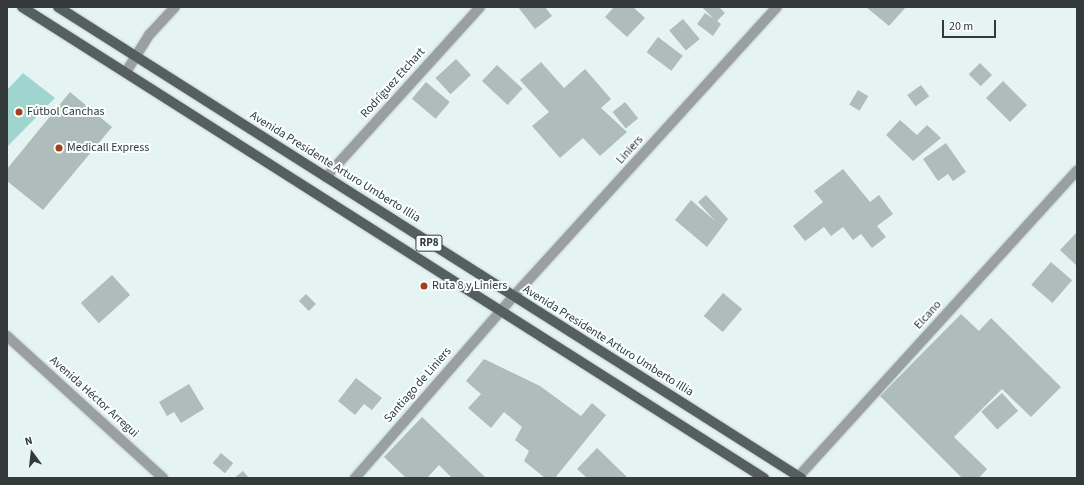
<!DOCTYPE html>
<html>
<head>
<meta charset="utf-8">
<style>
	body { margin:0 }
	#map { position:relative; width:1084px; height:485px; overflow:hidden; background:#e5f4f2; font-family:"Source Sans 3",sans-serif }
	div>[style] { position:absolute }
	.green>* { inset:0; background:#a0d5cf }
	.building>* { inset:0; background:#aebcba; transform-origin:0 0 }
	.roads { filter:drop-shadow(0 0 1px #c2cfcd) drop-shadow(0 0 1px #c2cfcd) }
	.minor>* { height:10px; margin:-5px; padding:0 5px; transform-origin:5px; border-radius:5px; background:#9aa0a0 }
	.tertiary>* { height:10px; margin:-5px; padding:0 5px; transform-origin:5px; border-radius:5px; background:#9aa0a0 }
	.primary>* { height:10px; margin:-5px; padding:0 5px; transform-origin:5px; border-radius:5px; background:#555f5e }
	.dots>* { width:11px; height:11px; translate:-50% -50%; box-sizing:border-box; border:2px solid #f9fffe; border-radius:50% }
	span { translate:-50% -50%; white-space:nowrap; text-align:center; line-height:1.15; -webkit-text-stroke:4px #f9fffe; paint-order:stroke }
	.shield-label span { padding:1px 3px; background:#f9fffe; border:1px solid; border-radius:3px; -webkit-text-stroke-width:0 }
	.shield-label { font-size:11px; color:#343a39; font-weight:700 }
	.street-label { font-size:12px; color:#343a39 }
	.poi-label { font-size:12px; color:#343a39 }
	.left { translate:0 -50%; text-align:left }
	.frame { position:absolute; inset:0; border:8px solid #343a39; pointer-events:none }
	.north { position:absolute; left:12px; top:433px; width:40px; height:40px; -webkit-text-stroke:3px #f9fffe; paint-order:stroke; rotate:345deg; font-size:11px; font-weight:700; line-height:16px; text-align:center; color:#343a39 }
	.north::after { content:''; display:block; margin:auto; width:14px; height:18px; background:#343a39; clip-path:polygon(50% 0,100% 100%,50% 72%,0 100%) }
	.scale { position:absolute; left:942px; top:20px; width:54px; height:18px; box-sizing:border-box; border:2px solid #343a39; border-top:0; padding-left:5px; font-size:12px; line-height:14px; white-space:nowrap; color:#343a39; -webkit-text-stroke:3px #f9fffe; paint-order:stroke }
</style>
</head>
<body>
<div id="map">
	<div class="green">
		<div style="clip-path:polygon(23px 73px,55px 98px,7px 147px,7px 90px)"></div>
	</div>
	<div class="building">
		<div style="clip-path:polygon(518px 7px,545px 7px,552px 16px,535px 29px)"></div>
		<div style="clip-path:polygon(614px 7px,633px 7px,645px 18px,627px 37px,605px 17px)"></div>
		<div style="clip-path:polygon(702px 7px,719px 7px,725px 13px,717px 21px,721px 24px,713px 36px,697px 24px,705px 13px,714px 19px)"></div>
		<div style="clip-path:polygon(866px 7px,906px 7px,889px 26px)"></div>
		<div style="left:683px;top:19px;width:26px;height:18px;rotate:50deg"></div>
		<div style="left:658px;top:37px;width:31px;height:19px;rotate:37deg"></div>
		<div style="left:456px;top:59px;width:22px;height:28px;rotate:47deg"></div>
		<div style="clip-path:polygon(541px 62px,564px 88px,585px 69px,611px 99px,601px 108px,627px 132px,600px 156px,583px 138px,560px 158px,532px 126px,549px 112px,520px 80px)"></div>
		<div style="left:980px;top:63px;width:17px;height:16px;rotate:45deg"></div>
		<div style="left:497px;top:65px;width:35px;height:22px;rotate:43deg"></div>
		<div style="left:1003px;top:81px;width:34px;height:24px;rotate:45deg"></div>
		<div style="left:426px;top:82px;width:31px;height:22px;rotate:40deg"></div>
		<div style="left:921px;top:85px;width:14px;height:17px;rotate:54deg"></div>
		<div style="left:858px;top:90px;width:12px;height:17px;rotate:31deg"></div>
		<div style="clip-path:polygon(70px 92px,112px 127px,43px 210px,7px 181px,7px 169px)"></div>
		<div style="left:625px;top:102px;width:21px;height:16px;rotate:51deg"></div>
		<div style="clip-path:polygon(900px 120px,917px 135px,927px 125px,941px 138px,913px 161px,886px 135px)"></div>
		<div style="clip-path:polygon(946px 143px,966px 172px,953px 181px,948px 174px,938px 181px,923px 159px)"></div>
		<div style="clip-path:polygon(843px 169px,870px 202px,879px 195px,893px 214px,877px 226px,886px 237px,872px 248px,861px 234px,853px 240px,843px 227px,831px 236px,824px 227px,805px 241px,793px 226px,823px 202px,814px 191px)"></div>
		<div style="clip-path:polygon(706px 195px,728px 219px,707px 247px,675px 220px,691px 200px,715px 221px,698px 202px)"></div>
		<div style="clip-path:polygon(1077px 232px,1077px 266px,1060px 250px)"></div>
		<div style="left:1051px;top:262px;width:28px;height:30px;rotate:41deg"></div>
		<div style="left:112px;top:275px;width:27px;height:42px;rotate:48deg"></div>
		<div style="left:723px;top:293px;width:25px;height:30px;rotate:40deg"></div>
		<div style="left:306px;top:294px;width:14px;height:10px;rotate:45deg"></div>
		<div style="clip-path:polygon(961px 314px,979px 331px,991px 318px,1061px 387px,1031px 417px,1002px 389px,954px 437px,987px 469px,979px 478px,962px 478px,880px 396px)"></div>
		<div style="clip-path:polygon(484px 359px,540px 386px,581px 416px,592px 403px,606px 415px,555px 478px,545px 478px,524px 461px,529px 451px,515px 440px,522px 427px,504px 412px,491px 428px,468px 408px,481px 394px,466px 381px)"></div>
		<div style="clip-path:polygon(356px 378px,382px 398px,372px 410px,364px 404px,355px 415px,338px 401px)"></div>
		<div style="clip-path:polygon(189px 384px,204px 409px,181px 423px,174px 412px,167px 416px,159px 402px)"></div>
		<div style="left:1002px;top:393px;width:24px;height:28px;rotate:48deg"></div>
		<div style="clip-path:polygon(422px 417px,486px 478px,452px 478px,439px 465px,427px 478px,406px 478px,384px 457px)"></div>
		<div style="clip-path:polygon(597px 448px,628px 478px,587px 478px,577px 469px)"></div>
		<div style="left:221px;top:453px;width:16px;height:13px;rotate:40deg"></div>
		<div style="clip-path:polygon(243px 471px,249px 478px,234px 478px)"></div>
	</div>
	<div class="roads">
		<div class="minor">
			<div style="left:126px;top:72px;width:44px;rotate:-58.1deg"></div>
			<div style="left:149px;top:35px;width:38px;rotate:-47deg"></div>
			<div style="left:326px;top:177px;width:229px;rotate:-47.8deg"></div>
			<div style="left:799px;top:476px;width:413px;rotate:-47.7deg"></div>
			<div style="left:355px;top:478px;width:240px;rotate:-48.9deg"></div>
			<div style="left:513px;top:297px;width:392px;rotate:-47.7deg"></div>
		</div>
		<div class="tertiary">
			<div style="left:7px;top:336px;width:211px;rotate:42.3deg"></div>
		</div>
		<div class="primary">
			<div style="left:22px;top:7px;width:879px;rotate:32.41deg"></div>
			<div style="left:58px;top:7px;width:880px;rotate:32.37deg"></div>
		</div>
	</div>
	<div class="dots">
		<div style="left:19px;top:112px;background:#a53e1a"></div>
		<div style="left:59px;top:148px;background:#a53e1a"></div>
		<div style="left:424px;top:286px;background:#a53e1a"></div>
	</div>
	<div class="shield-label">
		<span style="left:429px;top:243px">RP8</span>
	</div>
	<div class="street-label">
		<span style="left:393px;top:83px;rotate:-48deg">Rodríguez Etchart</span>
		<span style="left:630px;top:150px;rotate:-48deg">Liniers</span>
		<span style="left:335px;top:167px;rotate:32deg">Avenida Presidente Arturo Umberto Illia</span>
		<span style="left:928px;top:315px;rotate:-48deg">Elcano</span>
		<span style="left:608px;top:341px;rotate:32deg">Avenida Presidente Arturo Umberto Illia</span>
		<span style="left:418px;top:385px;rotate:-49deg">Santiago de Liniers</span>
		<span style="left:94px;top:397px;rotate:42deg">Avenida Héctor Arregui</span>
	</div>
	<div class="poi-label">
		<span class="left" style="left:27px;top:112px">Fútbol Canchas</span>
		<span class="left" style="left:67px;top:148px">Medicall Express</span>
		<span class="left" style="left:432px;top:286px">Ruta 8 y Liniers</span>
	</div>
	<div class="frame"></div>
	<div class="north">N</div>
	<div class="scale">20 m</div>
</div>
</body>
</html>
